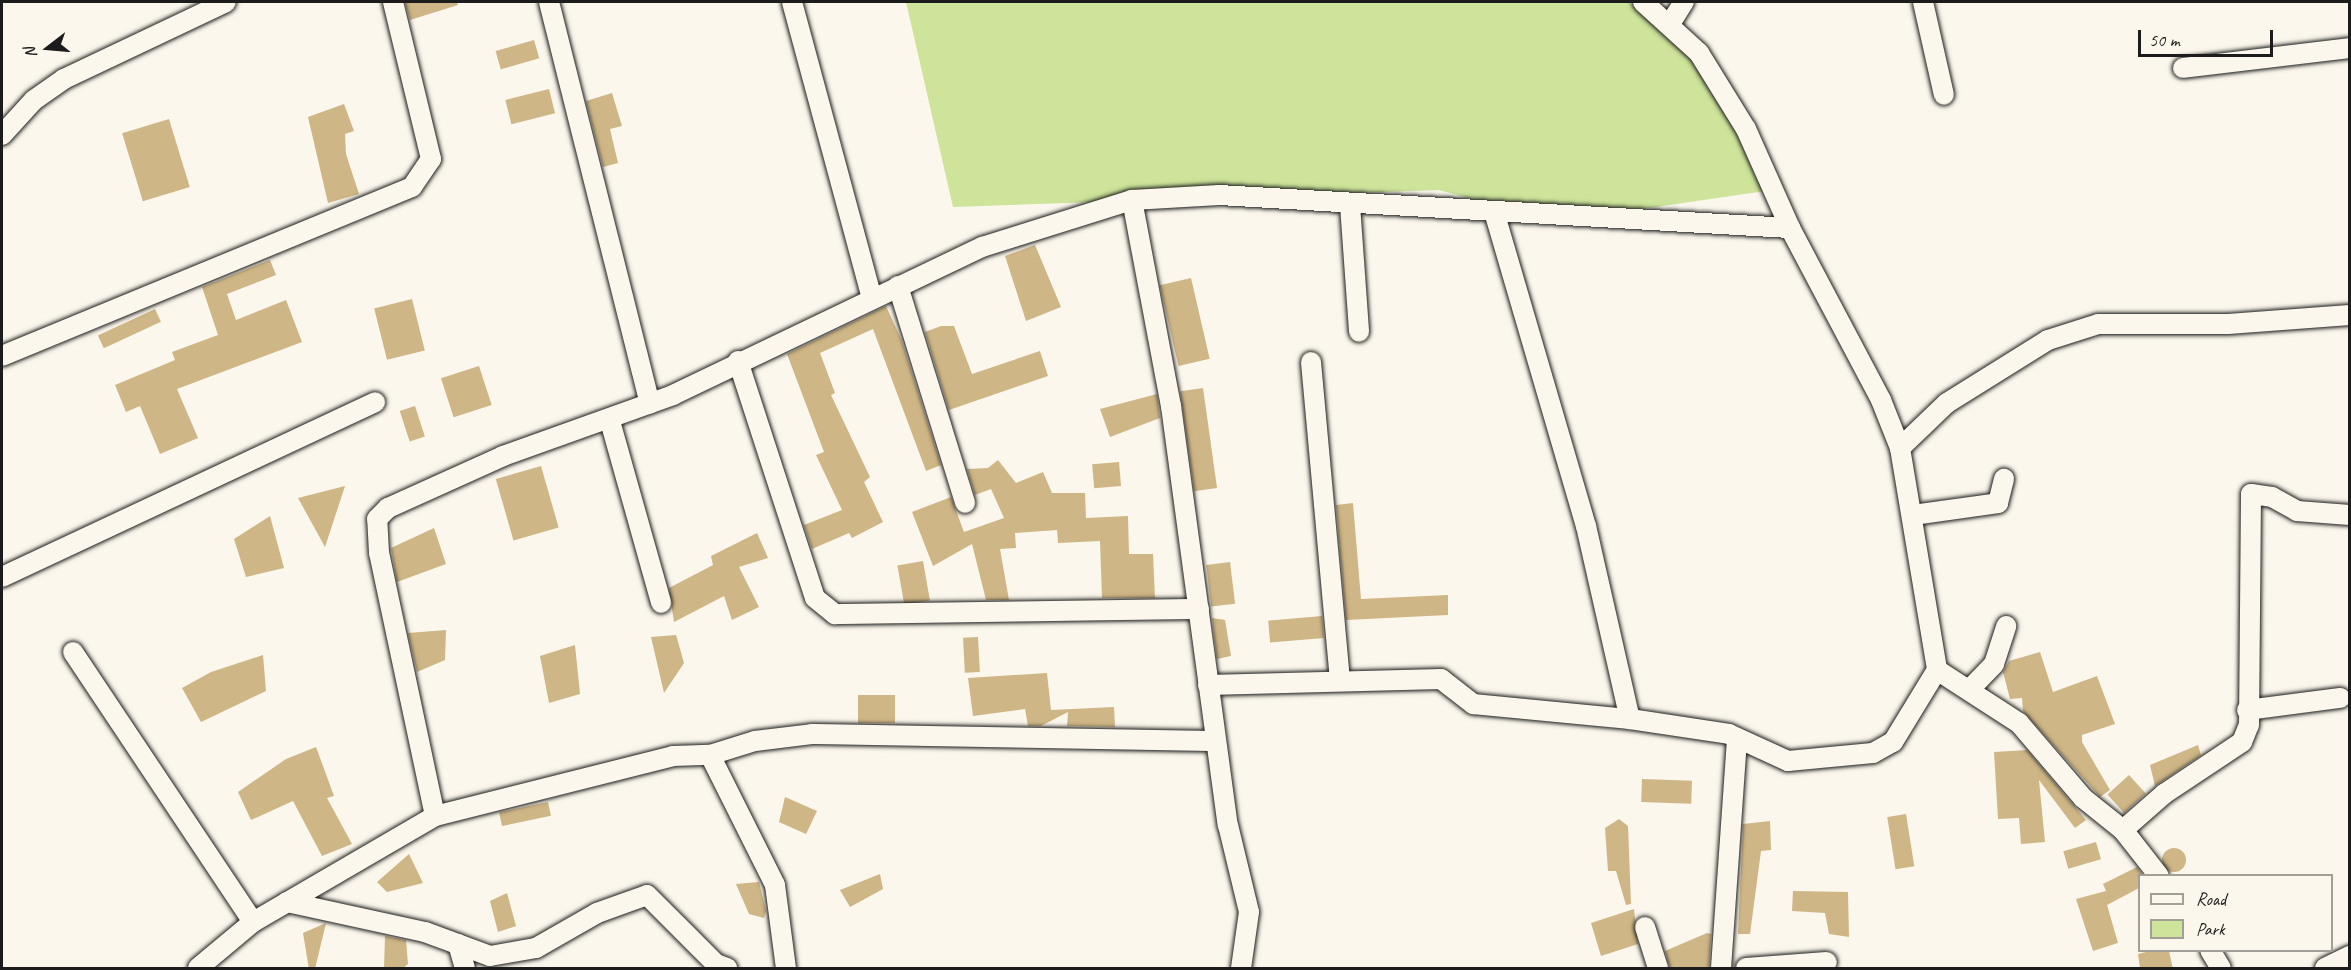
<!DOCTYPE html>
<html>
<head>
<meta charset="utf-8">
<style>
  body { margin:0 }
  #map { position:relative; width:2351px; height:970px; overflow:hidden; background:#fbf7ec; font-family:Caveat,sans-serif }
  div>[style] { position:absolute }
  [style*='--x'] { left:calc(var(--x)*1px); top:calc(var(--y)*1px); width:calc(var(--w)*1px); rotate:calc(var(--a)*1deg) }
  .green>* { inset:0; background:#cde49a }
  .building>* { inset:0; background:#cfb686; transform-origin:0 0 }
  .round { border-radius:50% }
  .roads { filter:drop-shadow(0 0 2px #1c1c1c) drop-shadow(0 0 2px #1c1c1c) }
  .minor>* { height:20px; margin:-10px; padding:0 10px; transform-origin:10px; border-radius:10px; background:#fbf7ec }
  span { translate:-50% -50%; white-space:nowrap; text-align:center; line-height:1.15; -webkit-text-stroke:4.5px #fbf7ec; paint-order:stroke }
  .frame { position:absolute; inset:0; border:3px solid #1c1c1c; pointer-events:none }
  .legend { position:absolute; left:2138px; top:874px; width:195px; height:78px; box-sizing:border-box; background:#fbf7ec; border:2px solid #a29f99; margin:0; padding:8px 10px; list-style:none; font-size:18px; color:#1c1c1c }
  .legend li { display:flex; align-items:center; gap:12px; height:30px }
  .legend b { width:30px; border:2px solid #a29f99 }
  .north { position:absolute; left:18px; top:18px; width:60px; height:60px; -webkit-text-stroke:4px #fbf7ec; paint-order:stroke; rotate:254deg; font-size:16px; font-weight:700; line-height:24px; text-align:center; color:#1c1c1c }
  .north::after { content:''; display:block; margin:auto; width:21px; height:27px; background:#1c1c1c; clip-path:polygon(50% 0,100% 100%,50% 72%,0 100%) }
  .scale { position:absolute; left:2138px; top:30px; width:135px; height:27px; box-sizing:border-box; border:3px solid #1c1c1c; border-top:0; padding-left:8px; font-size:18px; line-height:21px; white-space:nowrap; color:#1c1c1c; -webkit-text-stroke:4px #fbf7ec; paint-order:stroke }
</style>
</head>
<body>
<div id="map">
  <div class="green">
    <i style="clip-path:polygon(906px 2px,1629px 2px,1709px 77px,1765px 191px,1608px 214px,1509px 209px,1439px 190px,953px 207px)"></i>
  </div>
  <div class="building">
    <i style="clip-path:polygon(405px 2px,457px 2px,458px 5px,410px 20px)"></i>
    <i style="left:534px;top:40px;width:19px;height:40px;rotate:74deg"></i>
    <i style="left:549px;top:89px;width:25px;height:45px;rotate:76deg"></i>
    <i style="clip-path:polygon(612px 93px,622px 126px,610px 129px,618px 163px,603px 167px,586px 101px)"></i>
    <i style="clip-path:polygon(344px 104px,354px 131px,345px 134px,346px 154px,359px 194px,328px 203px,308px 117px)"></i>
    <i style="left:169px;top:119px;width:71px;height:49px;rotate:73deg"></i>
    <i style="clip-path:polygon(1035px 245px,1061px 307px,1026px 321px,1005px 256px)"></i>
    <i style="clip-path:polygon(270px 260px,276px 275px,227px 294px,236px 320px,286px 300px,302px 342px,177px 389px,198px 438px,160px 454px,140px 406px,126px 412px,115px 385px,175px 360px,172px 352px,218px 335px,202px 287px)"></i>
    <i style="left:1191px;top:278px;width:83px;height:32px;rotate:77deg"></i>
    <i style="left:412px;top:299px;width:53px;height:39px;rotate:76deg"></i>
    <i style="clip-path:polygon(886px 306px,902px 341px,941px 465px,926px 471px,873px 329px,820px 353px,835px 393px,831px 395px,870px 477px,864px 482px,883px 522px,852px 538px,849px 533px,812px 549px,804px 525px,842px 510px,816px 455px,824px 452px,787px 354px)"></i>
    <i style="left:155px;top:309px;width:14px;height:63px;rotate:65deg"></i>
    <i style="clip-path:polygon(941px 326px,954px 326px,972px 374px,1040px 351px,1048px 376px,949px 410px,925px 332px)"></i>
    <i style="left:479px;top:366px;width:41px;height:40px;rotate:72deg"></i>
    <i style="left:1203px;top:388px;width:101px;height:23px;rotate:82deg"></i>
    <i style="clip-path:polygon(1157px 394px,1160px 418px,1110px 437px,1100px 409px)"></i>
    <i style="left:415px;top:406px;width:32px;height:16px;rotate:72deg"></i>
    <i style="clip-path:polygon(998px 460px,1016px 483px,1043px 472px,1052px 493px,1085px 493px,1086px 518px,1128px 516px,1129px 554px,1153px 554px,1155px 598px,1102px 598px,1100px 541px,1058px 543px,1057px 530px,1015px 533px,1016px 548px,1000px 549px,1009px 600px,986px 600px,972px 544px,933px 566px,912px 512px,951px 497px,964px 532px,1004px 518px,991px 489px,975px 495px,967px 469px,988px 468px)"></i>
    <i style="left:1119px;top:462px;width:24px;height:27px;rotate:85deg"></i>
    <i style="left:541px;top:466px;width:64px;height:47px;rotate:74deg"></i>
    <i style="clip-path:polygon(345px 486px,325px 547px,298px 498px)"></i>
    <i style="clip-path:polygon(1353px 503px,1361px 599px,1448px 595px,1448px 615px,1346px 620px,1336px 505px)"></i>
    <i style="clip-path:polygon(270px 516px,284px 568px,246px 577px,234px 539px)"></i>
    <i style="clip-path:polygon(434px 528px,446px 564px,397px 582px,391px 548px)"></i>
    <i style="clip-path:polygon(757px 533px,768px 558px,739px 567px,759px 607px,732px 620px,724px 596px,674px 622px,669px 588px,713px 565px,711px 556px)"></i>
    <i style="left:923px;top:561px;width:40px;height:26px;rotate:80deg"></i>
    <i style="left:1230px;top:562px;width:42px;height:24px;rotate:83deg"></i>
    <i style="left:1322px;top:616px;width:22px;height:54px;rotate:85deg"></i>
    <i style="clip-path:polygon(1212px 618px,1225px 620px,1231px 656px,1217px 659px)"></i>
    <i style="clip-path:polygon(446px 630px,445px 660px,417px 672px,408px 633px)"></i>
    <i style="clip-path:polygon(676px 635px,684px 663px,664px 693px,651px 637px)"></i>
    <i style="left:978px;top:637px;width:35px;height:15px;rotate:87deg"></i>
    <i style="clip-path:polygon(575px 645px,580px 694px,549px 703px,540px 656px)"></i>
    <i style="clip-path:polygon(2040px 652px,2053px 692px,2097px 676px,2115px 724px,2082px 735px,2082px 742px,2110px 790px,2100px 797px,2023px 711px,2022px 698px,2010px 699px,2003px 672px,2009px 661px)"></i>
    <i style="clip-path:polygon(263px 655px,266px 691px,201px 722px,182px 688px,211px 672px)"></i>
    <i style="clip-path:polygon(1047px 673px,1051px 710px,1114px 707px,1115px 727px,1067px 726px,1068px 712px,1041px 726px,1028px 726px,1025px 709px,973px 716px,968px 678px)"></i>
    <i style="left:895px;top:695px;width:28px;height:37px;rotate:90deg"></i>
    <i style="clip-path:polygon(2198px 745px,2201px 755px,2155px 786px,2150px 765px)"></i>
    <i style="clip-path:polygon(316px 747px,334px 796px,327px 798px,352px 844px,322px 856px,293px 801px,251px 820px,238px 792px,286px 759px)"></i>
    <i style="clip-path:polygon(2027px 750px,2086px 820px,2075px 828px,2039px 780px,2045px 842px,2021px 844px,2019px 818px,1998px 819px,1994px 752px)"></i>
    <i style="left:2129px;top:775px;width:25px;height:29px;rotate:48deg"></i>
    <i style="left:1642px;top:779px;width:50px;height:23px;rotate:2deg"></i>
    <i style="clip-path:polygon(785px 797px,817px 811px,806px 834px,779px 822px)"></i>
    <i style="left:548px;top:802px;width:14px;height:50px;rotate:78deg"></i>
    <i style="left:1906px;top:814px;width:53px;height:19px;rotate:81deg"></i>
    <i style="clip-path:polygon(1619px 819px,1628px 826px,1631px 904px,1626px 905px,1616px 871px,1608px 871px,1605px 828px)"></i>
    <i style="clip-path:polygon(1770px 821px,1771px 850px,1761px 851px,1750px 934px,1738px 934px,1743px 824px)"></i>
    <i style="left:2096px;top:842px;width:18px;height:34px;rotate:74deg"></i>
    <i class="round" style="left:2162px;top:848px;width:24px;height:24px"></i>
    <i style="clip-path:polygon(409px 854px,423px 883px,387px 892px,377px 882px)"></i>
    <i style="clip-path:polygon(2137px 867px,2143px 876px,2139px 888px,2107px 905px,2118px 943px,2093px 951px,2076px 899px,2106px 891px,2103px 884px)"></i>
    <i style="clip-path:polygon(880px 874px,883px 889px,850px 907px,840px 890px)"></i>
    <i style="clip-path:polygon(759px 882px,766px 911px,764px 918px,749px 914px,736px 884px)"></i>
    <i style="clip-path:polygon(1793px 891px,1848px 892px,1849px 937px,1829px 934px,1825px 913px,1792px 911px)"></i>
    <i style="clip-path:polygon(507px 893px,516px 926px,498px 932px,490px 901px)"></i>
    <i style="clip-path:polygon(1634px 909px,1638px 944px,1601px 956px,1591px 923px)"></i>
    <i style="clip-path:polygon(326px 923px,315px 969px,309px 969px,303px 933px)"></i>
    <i style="clip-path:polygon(1707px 933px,1711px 934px,1709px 968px,1670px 969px,1665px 951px)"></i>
    <i style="clip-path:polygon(385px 936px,406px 940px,408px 964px,402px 969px,384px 969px)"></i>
    <i style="clip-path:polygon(2150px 951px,2169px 951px,2173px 969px,2140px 969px,2138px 954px)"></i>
  </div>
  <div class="roads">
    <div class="minor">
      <i style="--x:549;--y:2;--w:414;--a:75.9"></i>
      <i style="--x:792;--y:2;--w:307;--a:74.9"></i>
      <i style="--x:1643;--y:2;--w:76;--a:42.3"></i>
      <i style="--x:1699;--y:53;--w:89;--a:58.3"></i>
      <i style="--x:1746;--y:129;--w:108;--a:66"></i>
      <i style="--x:1790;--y:228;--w:195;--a:62.1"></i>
      <i style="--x:1881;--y:400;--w:52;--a:68.4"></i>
      <i style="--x:1900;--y:448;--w:225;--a:80.5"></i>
      <i style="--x:1937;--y:670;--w:98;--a:32.9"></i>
      <i style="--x:2019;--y:723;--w:99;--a:49.5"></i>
      <i style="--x:2083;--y:798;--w:51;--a:38.7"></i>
      <i style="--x:2123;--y:830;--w:58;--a:52"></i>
      <i style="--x:1923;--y:2;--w:95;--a:77.3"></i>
      <i style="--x:1670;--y:24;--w:26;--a:-58"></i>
      <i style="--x:2183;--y:68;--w:168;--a:-6.8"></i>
      <i style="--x:2;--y:135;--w:47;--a:-47.6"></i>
      <i style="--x:34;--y:100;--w:37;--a:-35"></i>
      <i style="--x:64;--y:79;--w:179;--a:-25.4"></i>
      <i style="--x:1132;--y:200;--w:210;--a:79.3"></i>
      <i style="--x:1171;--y:406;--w:423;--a:82.3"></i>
      <i style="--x:1228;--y:825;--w:89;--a:76.4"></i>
      <i style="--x:1249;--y:912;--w:57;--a:98.1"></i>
      <i style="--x:1350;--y:205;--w:127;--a:85.9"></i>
      <i style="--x:1495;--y:215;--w:324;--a:73.7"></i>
      <i style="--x:1586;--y:526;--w:198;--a:77.2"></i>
      <i style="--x:1630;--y:719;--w:100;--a:8.6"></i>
      <i style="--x:1729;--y:734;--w:65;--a:24.6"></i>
      <i style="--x:1788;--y:761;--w:85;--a:-5.4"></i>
      <i style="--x:1873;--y:753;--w:23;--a:-29"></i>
      <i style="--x:1893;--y:742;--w:84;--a:-58.6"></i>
      <i style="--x:898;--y:286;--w:227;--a:72.8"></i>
      <i style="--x:2;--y:356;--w:443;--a:-22.4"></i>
      <i style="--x:412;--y:187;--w:34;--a:-56"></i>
      <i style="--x:431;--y:159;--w:162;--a:-103.6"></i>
      <i style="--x:738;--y:361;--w:249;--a:72"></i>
      <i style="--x:815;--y:598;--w:26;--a:39"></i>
      <i style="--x:835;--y:614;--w:364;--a:-0.8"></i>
      <i style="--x:1311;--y:362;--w:320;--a:84.8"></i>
      <i style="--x:610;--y:421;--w:189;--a:74.3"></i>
      <i style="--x:1900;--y:448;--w:65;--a:-43.8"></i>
      <i style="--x:1947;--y:403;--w:119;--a:-32"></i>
      <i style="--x:2048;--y:340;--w:52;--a:-17.7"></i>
      <i style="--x:2098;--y:324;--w:130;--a:0"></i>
      <i style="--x:2228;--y:324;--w:122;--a:-4.2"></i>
      <i style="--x:1913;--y:515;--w:86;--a:-8"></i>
      <i style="--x:1998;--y:503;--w:25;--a:-76"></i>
      <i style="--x:2;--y:577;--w:412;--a:-25.1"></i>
      <i style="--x:73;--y:652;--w:324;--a:56.3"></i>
      <i style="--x:1208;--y:685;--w:233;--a:-1.5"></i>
      <i style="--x:1441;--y:679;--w:41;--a:38"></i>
      <i style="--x:1473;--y:704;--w:158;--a:5.5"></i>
      <i style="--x:1971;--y:688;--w:33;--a:-46"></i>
      <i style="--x:1994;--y:664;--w:40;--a:-72"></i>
      <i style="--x:2247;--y:710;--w:94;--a:-7.4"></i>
      <i style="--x:710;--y:755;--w:145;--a:63.4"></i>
      <i style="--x:775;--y:885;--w:84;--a:82.5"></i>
      <i style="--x:435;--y:816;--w:269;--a:-102"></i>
      <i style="--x:379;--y:553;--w:34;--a:-93"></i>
      <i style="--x:377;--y:519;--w:16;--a:-45"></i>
      <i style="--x:388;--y:508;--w:126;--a:-24.3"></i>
      <i style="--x:503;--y:456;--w:181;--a:-19.7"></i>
      <i style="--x:673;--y:395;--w:343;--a:-25.6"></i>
      <i style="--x:982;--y:247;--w:157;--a:-17.4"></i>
      <i style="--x:1132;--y:200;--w:87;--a:-3.3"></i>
      <i style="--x:1219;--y:195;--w:572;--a:3.31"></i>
      <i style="--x:2123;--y:830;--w:55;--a:-41.3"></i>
      <i style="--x:2164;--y:794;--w:94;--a:-33.7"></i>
      <i style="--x:2242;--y:742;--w:18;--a:-68"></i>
      <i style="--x:2249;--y:725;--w:231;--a:-89.5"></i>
      <i style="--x:2251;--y:494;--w:21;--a:8"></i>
      <i style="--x:2272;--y:497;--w:29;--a:29"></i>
      <i style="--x:2297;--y:511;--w:53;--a:4.3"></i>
      <i style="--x:287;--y:902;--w:141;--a:12.3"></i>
      <i style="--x:425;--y:932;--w:69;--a:20.3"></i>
      <i style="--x:490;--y:956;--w:47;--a:-9.9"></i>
      <i style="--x:536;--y:948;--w:70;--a:-29.8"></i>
      <i style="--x:597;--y:913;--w:53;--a:-19.8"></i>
      <i style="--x:647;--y:895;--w:98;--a:45"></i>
      <i style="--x:716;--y:964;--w:12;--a:20"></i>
      <i style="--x:1645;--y:927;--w:43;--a:72.4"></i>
      <i style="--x:458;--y:944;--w:25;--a:74"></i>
      <i style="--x:2210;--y:950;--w:21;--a:59"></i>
      <i style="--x:198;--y:968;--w:72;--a:-39.9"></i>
      <i style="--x:253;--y:922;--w:211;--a:-30.2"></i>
      <i style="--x:435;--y:816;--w:245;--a:-14.1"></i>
      <i style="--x:673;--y:756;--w:37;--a:-2"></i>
      <i style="--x:710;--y:755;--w:47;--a:-17.3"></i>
      <i style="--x:755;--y:741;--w:57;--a:-7"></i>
      <i style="--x:812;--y:734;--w:403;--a:1"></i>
      <i style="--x:1721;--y:968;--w:230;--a:-86"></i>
      <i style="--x:1746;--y:968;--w:81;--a:-4.2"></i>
      <i style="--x:2325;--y:968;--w:28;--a:-26"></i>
    </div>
  </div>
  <div class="frame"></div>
  <ul class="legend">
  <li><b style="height:8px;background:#fbf7ec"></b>Road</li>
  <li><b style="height:16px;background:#cde49a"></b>Park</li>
  </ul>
  <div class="north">N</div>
  <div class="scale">50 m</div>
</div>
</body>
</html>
